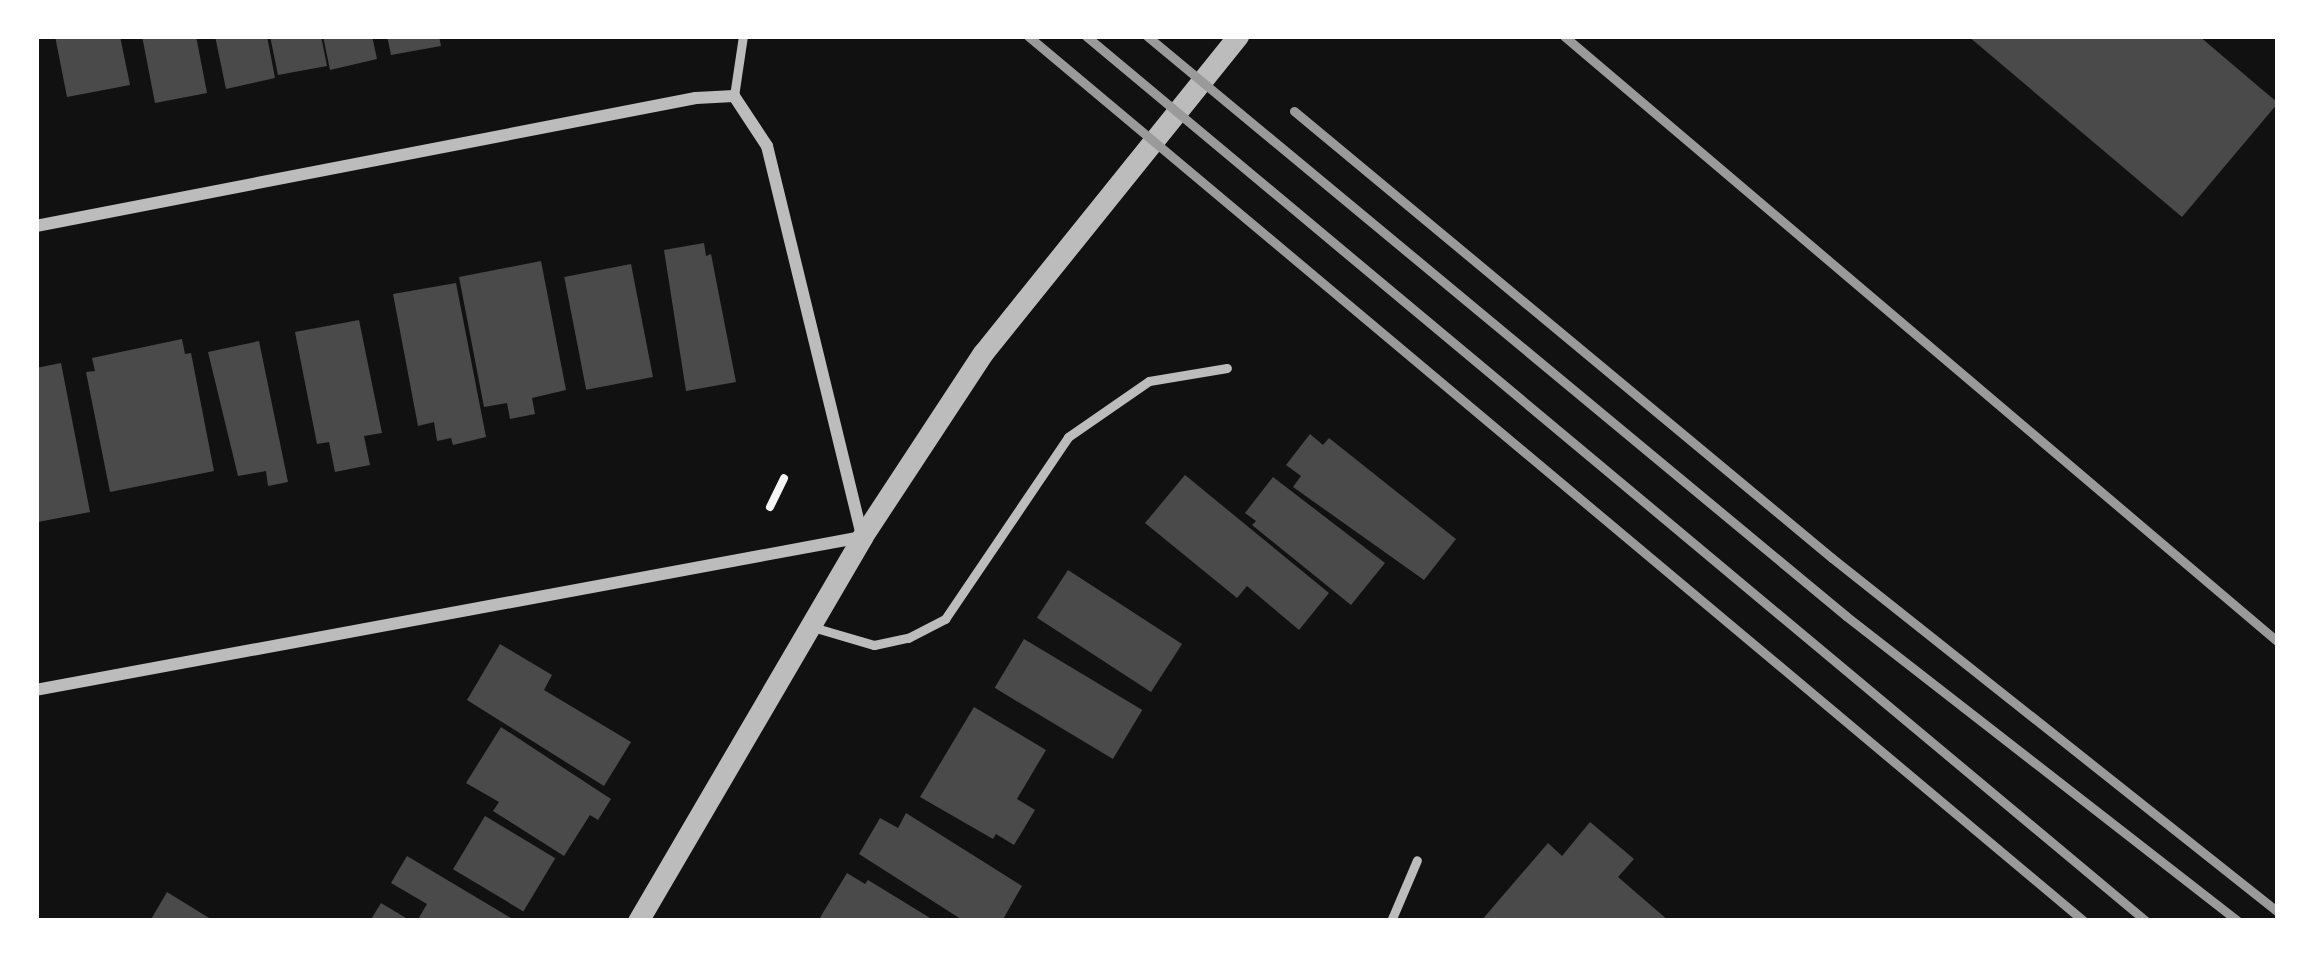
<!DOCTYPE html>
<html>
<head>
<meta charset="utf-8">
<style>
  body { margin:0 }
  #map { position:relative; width:2314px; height:957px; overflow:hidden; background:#111; font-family:"Noto Sans",sans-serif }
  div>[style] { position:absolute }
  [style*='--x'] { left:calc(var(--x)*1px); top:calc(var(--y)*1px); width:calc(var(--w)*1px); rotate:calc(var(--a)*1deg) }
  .building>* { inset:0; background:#4a4a4a; transform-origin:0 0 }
  .path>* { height:8px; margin:-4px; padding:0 4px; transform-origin:4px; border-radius:4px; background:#f5f5f5 }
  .service>* { height:9px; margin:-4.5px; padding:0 4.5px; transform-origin:4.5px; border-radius:4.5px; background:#bcbcbc }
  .minor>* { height:12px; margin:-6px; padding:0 6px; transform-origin:6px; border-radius:6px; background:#bcbcbc }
  .tertiary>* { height:21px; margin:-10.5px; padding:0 10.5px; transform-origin:10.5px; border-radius:10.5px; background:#bcbcbc }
  .rail>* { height:9px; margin:-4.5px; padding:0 4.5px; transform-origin:4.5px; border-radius:4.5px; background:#9a9a9a }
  span { translate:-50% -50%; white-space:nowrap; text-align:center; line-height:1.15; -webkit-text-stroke:9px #fff; paint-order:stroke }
  .frame { position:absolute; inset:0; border:39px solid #fff; pointer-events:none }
</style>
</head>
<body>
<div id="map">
  <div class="building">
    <i style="clip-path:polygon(55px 36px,120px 36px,130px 85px,67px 97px)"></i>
    <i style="clip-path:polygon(142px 36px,196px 36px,207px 93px,155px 103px)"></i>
    <i style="clip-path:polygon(215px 36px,267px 36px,275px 78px,226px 89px)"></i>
    <i style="clip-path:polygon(270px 36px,321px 36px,327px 66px,278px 75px)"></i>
    <i style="clip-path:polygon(323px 36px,372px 36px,377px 59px,330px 70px)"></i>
    <i style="clip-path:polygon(387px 36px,439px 36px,441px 46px,391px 55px)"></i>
    <i style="clip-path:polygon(1968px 36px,2199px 36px,2278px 103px,2182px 217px)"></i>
    <i style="clip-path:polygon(704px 243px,706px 256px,711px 254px,736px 382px,686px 391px,664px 250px)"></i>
    <i style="clip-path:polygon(541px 261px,566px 390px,532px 398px,535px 414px,510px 419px,507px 403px,484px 407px,459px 277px)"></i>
    <i style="left:631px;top:264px;width:115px;height:68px;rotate:79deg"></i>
    <i style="clip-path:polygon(456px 283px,486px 437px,453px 445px,451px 438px,437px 441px,434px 422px,418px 426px,393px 294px)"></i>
    <i style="clip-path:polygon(359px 320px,382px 433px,364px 436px,370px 465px,335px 472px,329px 442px,317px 444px,295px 332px)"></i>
    <i style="clip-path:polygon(182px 339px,185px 354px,191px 353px,214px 471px,110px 492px,86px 372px,95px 371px,92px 358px)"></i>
    <i style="clip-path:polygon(259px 341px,288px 482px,268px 486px,266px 471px,238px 476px,208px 352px)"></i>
    <i style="clip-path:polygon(61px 363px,90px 512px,38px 522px,36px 368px)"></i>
    <i style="clip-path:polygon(1310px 434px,1323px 445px,1329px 438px,1456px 539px,1424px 580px,1293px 487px,1301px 476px,1286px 465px)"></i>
    <i style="clip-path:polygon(1185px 475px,1329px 593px,1299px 630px,1247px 586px,1237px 598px,1145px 523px)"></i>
    <i style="clip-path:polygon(1273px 477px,1385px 563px,1351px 605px,1252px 525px,1256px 521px,1245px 513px)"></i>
    <i style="left:1068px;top:570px;width:136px;height:57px;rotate:33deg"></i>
    <i style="left:1024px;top:639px;width:138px;height:57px;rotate:31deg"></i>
    <i style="clip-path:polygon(500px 644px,552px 675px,544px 690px,631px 742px,604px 786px,467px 700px)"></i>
    <i style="clip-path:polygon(974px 707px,1046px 750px,1017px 799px,1035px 810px,1014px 845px,996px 834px,993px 839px,920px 797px)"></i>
    <i style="clip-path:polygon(501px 727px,611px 799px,598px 820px,590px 815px,564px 856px,493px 811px,499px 802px,466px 783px)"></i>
    <i style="clip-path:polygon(906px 813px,1022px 886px,1002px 921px,964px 921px,859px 854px,880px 818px,898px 828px)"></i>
    <i style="left:485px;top:816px;width:82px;height:62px;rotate:31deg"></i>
    <i style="clip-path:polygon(1590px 822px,1634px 859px,1618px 877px,1669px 921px,1481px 921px,1548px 843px,1562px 856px)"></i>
    <i style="clip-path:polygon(407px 856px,516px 921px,417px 921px,427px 904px,391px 883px)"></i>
    <i style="clip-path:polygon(847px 873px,865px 884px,868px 880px,935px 921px,818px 921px)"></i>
    <i style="clip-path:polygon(167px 892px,214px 921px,150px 921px)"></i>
    <i style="clip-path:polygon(381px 903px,411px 921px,370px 921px)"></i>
  </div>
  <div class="path">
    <i style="--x:770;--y:507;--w:32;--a:-64"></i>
  </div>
  <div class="service">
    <i style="--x:734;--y:96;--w:61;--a:-81.5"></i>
    <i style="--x:809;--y:626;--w:68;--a:16.3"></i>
    <i style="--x:874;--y:645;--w:35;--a:-12"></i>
    <i style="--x:908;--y:638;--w:42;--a:-27.2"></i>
    <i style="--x:945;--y:619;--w:220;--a:-55.9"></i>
    <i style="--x:1068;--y:437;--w:98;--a:-34.7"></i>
    <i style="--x:1149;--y:381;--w:79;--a:-9.5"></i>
    <i style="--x:1391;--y:921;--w:66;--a:-66.9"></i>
  </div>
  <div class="minor">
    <i style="--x:36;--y:226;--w:672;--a:-10.98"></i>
    <i style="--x:696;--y:98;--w:38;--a:-3"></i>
    <i style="--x:734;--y:96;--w:60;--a:56.6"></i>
    <i style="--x:767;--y:146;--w:402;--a:76.3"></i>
    <i style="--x:862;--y:537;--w:840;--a:169.51"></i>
  </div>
  <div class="tertiary">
    <i style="--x:638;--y:921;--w:445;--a:-59.7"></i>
    <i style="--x:862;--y:537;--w:220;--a:-56.7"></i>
    <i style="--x:983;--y:353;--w:407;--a:-51.2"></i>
  </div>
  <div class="rail">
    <i style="--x:1028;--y:36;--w:1378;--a:39.97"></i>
    <i style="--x:1086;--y:36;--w:1381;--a:39.86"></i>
    <i style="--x:1147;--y:36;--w:908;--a:39.68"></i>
    <i style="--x:1846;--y:616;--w:497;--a:37.9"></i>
    <i style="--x:1564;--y:36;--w:936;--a:40.32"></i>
    <i style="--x:1294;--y:111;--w:699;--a:39.72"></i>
    <i style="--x:1832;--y:558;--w:569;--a:38.44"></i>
  </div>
  <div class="frame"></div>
</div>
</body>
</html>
